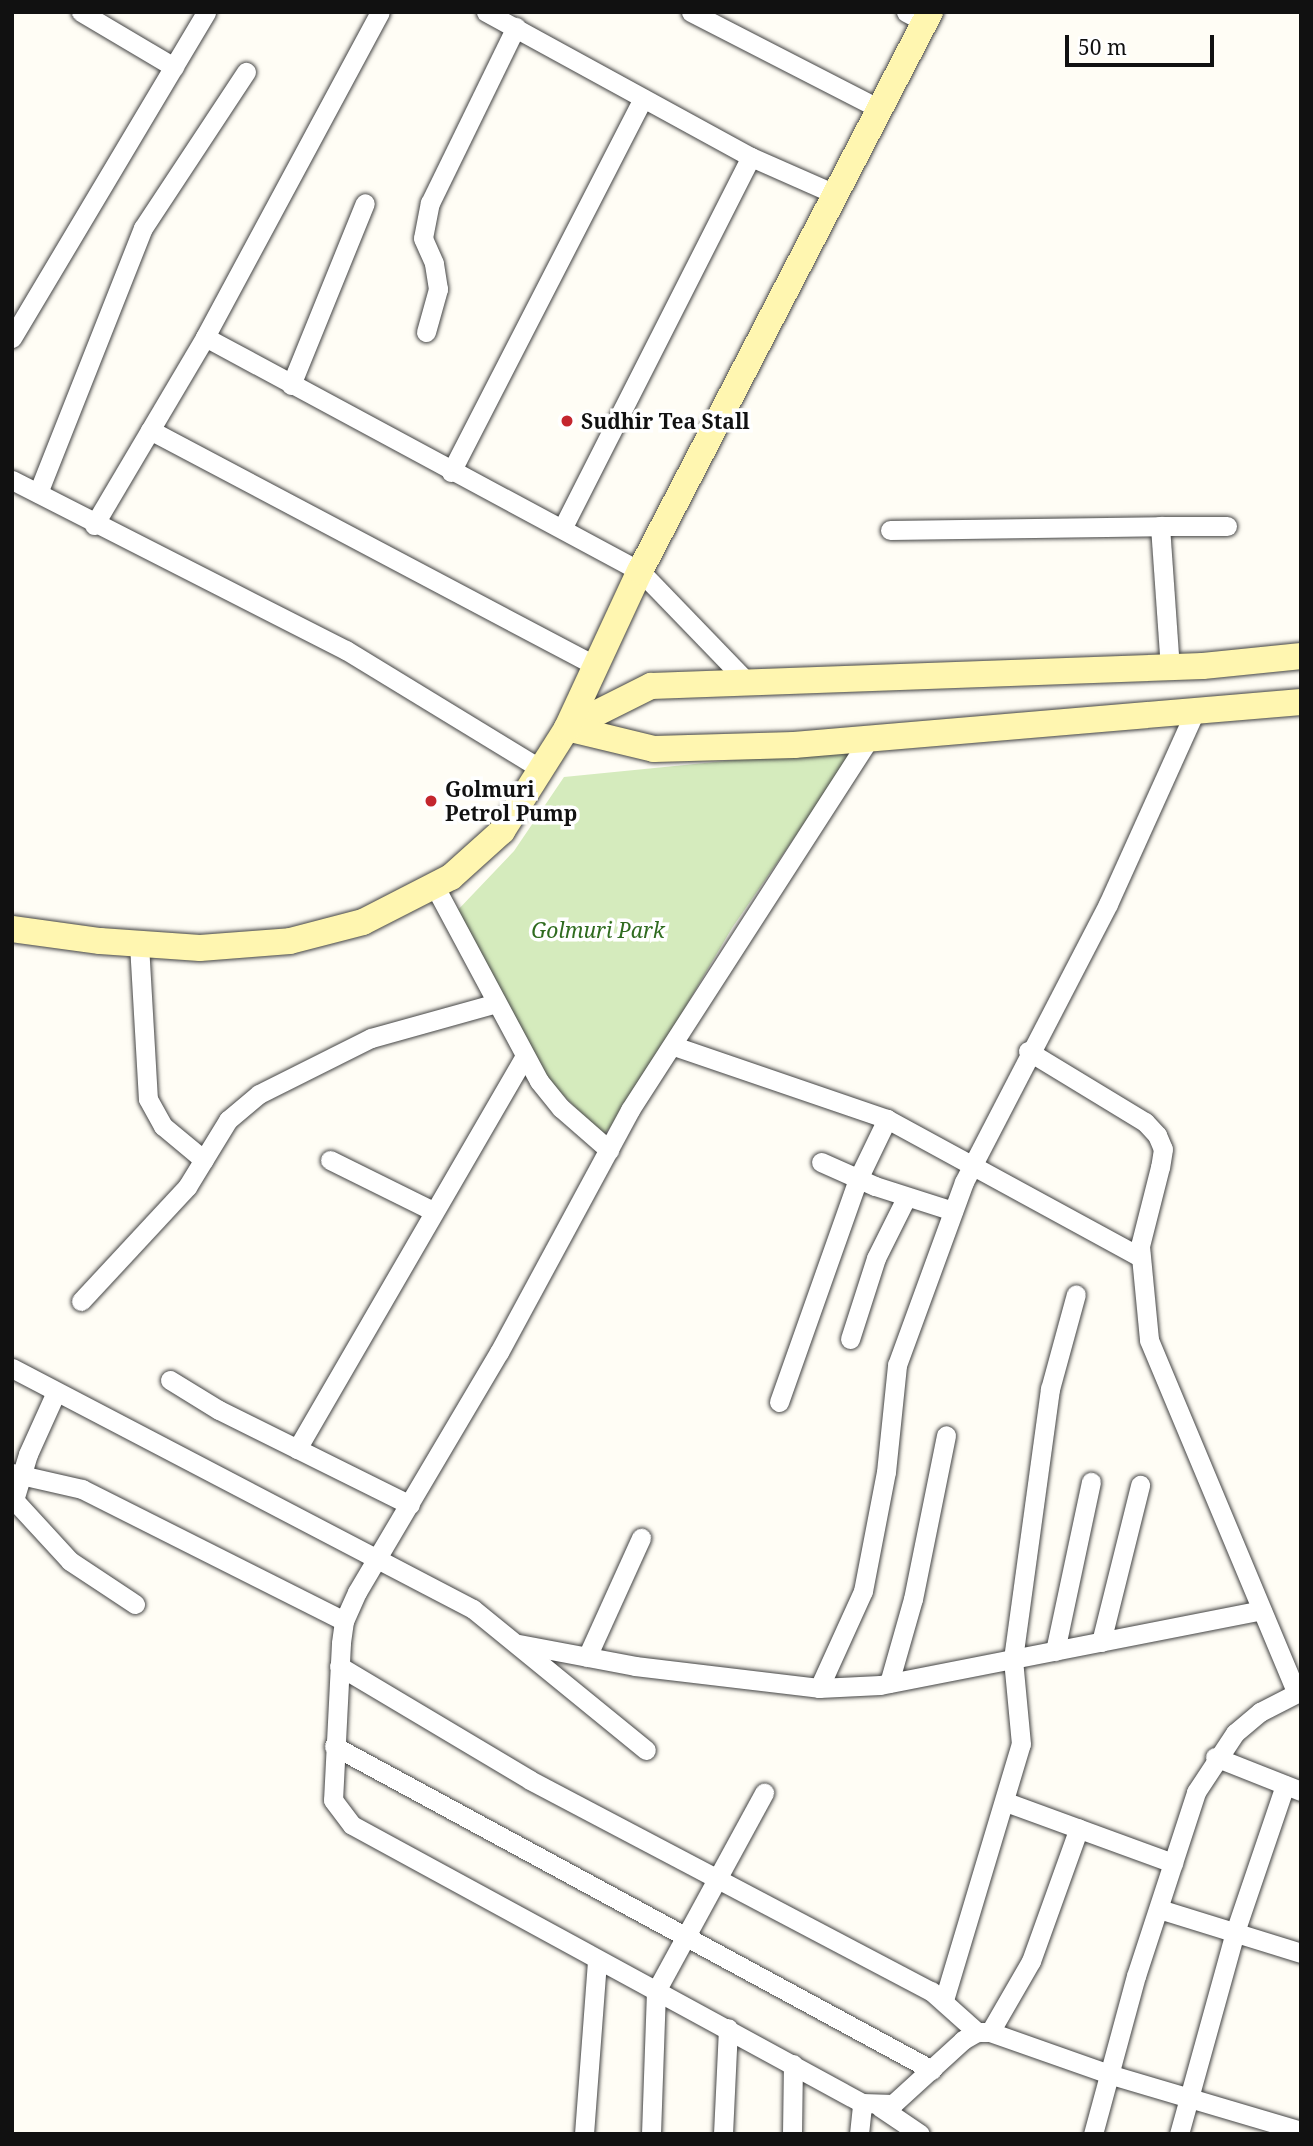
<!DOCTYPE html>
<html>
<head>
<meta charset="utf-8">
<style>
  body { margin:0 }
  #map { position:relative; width:1313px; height:2146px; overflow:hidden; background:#fffdf5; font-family:"Noto Serif",serif }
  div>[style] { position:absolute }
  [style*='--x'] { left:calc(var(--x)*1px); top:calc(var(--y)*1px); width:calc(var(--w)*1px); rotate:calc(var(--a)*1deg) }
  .green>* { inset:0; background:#d5ebbd }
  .roads { filter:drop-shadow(0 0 2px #444) drop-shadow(0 0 2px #444) }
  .street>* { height:19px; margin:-9.5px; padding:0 9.5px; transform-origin:9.5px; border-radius:9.5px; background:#fff }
  .secondary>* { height:26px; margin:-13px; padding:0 13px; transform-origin:13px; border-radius:13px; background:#fff6b0 }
  .dots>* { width:19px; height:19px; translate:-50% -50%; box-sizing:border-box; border:4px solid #fff; border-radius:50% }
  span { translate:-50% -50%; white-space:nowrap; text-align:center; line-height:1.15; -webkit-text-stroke:7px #fff; paint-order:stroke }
  .poi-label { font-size:21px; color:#111; font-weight:700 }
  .left { translate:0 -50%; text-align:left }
  .park-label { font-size:21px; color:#2f6b1f; font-style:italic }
  .frame { position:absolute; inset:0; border:14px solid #111; pointer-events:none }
  .scale { position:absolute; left:1065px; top:35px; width:149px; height:32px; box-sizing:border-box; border:4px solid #111; border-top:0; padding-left:9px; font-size:21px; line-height:24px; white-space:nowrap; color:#111; -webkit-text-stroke:5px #fff; paint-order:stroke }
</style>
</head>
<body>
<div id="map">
  <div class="green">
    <i style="clip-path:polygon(856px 748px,732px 928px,621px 1116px,603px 1135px,544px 1076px,454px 914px,514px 851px,564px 777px)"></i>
  </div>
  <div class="roads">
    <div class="street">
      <i style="--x:81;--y:12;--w:108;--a:30.6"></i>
      <i style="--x:486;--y:12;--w:302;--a:28.7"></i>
      <i style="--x:751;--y:157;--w:94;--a:23.8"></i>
      <i style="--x:691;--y:12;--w:212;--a:27.2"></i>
      <i style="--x:906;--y:12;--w:21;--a:28"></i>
      <i style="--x:426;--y:332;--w:45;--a:-74.4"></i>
      <i style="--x:438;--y:289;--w:26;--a:-99"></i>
      <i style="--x:434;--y:263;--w:27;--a:-114"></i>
      <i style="--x:423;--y:238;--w:36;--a:-79"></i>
      <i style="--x:430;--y:203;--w:196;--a:-64"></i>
      <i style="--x:205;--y:337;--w:494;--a:28.3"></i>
      <i style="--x:640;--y:571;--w:157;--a:46"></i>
      <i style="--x:12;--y:338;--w:379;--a:-59.2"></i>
      <i style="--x:291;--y:385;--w:196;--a:-67.9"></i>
      <i style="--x:150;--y:430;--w:505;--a:27.89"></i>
      <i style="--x:451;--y:472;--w:420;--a:-62.8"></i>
      <i style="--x:12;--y:480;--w:375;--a:27"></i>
      <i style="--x:346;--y:650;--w:228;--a:31.4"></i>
      <i style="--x:38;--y:493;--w:285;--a:-68.4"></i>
      <i style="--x:143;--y:228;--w:187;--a:-56.6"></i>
      <i style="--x:94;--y:525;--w:218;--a:-59.4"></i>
      <i style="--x:205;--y:337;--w:369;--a:-61.7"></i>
      <i style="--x:1160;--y:526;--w:67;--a:0"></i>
      <i style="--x:563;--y:527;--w:415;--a:-63.1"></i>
      <i style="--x:890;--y:530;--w:270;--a:-0.8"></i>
      <i style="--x:1160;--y:526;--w:142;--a:86"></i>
      <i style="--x:869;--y:739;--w:441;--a:122.8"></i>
      <i style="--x:630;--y:1110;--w:275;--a:118.4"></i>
      <i style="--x:499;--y:1352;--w:279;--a:120.6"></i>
      <i style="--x:357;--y:1592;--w:32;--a:114"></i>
      <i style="--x:344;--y:1621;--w:22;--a:98"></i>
      <i style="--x:341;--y:1643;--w:157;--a:92.9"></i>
      <i style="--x:333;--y:1800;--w:31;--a:53"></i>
      <i style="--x:352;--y:1825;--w:581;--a:28.59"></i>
      <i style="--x:862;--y:2103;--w:31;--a:2"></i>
      <i style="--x:893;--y:2104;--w:95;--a:-42.4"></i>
      <i style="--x:963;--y:2040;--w:16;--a:-30"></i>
      <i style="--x:977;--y:2032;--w:13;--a:0"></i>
      <i style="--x:990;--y:2032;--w:129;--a:19.4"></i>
      <i style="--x:1112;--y:2075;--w:197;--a:16.5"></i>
      <i style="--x:434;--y:885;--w:222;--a:61.8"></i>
      <i style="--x:539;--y:1081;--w:35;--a:51"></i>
      <i style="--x:561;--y:1108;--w:64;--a:41.2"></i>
      <i style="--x:139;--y:944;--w:155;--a:86.7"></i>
      <i style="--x:148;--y:1099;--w:31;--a:61"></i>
      <i style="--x:163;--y:1126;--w:53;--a:39.7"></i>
      <i style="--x:674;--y:1046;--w:225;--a:18.9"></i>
      <i style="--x:887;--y:1119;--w:288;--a:28.6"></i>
      <i style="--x:1028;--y:1051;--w:137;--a:31.3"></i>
      <i style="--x:1145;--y:1122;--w:18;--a:47"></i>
      <i style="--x:1157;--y:1135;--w:15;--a:67"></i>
      <i style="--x:1163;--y:1149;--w:18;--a:99"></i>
      <i style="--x:1160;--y:1167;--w:81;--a:104.2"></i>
      <i style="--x:1140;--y:1246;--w:94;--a:84.5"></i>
      <i style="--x:1149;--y:1340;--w:383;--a:67.3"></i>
      <i style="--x:330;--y:1160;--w:115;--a:26.3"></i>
      <i style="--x:821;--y:1162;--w:59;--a:24"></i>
      <i style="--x:875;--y:1186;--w:82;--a:17.8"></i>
      <i style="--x:81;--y:1301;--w:156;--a:-47.1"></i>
      <i style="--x:187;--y:1187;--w:79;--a:-58.5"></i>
      <i style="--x:228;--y:1120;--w:40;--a:-40"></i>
      <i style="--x:259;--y:1094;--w:125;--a:-26.6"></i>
      <i style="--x:371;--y:1038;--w:130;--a:-15.6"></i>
      <i style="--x:850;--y:1339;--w:85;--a:-72.2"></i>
      <i style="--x:876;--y:1258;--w:67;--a:-63.4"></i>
      <i style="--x:12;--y:1368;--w:520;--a:27.6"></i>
      <i style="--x:473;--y:1609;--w:223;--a:39.2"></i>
      <i style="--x:170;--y:1380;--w:57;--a:31.5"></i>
      <i style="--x:219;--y:1410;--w:213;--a:26.4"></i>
      <i style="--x:56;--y:1392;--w:68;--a:114.3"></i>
      <i style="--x:28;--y:1454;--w:48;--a:106.9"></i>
      <i style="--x:14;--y:1500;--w:83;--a:47.4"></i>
      <i style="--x:70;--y:1561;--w:78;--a:33.5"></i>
      <i style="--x:779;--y:1402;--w:237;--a:-70.5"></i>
      <i style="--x:858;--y:1179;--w:67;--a:-64.2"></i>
      <i style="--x:297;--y:1449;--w:452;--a:-59.9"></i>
      <i style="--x:12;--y:1473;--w:72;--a:12.9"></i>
      <i style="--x:82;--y:1489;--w:293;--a:26.7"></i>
      <i style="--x:1101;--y:1642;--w:162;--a:-76"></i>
      <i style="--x:519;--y:1644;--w:118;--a:10.7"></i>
      <i style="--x:635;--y:1666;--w:185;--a:6.8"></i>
      <i style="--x:819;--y:1688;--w:61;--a:-2.8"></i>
      <i style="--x:880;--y:1685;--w:389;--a:-11.1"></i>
      <i style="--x:1055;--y:1651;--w:173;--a:-78"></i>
      <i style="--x:587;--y:1657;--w:131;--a:-65.6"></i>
      <i style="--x:339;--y:1666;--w:222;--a:30.8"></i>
      <i style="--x:530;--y:1780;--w:453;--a:27.8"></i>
      <i style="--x:931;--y:1991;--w:62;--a:41.7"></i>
      <i style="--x:889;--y:1683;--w:87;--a:-74.1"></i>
      <i style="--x:913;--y:1599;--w:167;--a:-78.6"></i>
      <i style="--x:819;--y:1688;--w:107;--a:-65.6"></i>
      <i style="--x:863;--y:1591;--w:121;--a:-79.1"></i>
      <i style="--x:886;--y:1472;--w:108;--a:-84.1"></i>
      <i style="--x:897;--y:1365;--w:195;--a:-69.9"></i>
      <i style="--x:964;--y:1182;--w:313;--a:-62.6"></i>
      <i style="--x:1108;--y:904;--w:212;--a:-65.7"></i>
      <i style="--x:334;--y:1746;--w:680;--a:28.45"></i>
      <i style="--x:1215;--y:1757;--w:92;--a:21.6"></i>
      <i style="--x:1006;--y:1802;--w:178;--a:20.1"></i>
      <i style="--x:1159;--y:1909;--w:149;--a:17.2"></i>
      <i style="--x:944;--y:2000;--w:267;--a:-73.3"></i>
      <i style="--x:1021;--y:1744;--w:85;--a:-95.4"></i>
      <i style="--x:1013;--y:1659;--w:273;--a:-82.2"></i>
      <i style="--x:1050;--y:1389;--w:98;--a:-74.7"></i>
      <i style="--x:990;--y:2032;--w:82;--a:-60"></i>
      <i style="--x:1031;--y:1961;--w:141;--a:-70.2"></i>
      <i style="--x:880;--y:2107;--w:48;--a:34"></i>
      <i style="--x:584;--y:2134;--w:174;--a:-85.7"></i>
      <i style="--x:651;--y:2134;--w:143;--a:-88"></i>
      <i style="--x:656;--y:1991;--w:226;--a:-61.4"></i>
      <i style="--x:723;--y:2134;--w:106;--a:-87.3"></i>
      <i style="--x:792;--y:2134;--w:70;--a:-89.2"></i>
      <i style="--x:859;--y:2134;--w:31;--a:-84"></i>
      <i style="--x:1093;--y:2134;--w:164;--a:-74.8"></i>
      <i style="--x:1136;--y:1976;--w:194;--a:-71.9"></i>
      <i style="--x:1196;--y:1792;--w:71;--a:-56.5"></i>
      <i style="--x:1235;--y:1733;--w:33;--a:-40"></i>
      <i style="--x:1260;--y:1712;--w:46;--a:-27.1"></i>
      <i style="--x:1179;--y:2134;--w:210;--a:-74.5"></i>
      <i style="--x:1235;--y:1932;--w:155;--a:-71.2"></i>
    </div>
    <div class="secondary">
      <i style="--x:567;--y:728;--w:94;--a:-26.6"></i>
      <i style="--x:651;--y:686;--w:552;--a:-2.08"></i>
      <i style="--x:1203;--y:666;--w:99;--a:-5.8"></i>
      <i style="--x:567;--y:728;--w:89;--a:13.6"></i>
      <i style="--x:654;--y:749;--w:140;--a:-1.6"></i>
      <i style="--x:794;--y:745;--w:509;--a:-4.85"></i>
      <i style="--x:12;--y:929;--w:89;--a:7.8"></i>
      <i style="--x:100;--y:941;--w:100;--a:4"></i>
      <i style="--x:200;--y:948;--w:90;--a:-4.4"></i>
      <i style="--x:290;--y:941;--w:75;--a:-14.6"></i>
      <i style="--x:363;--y:922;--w:99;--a:-27.1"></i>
      <i style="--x:451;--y:877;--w:69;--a:-42"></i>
      <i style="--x:502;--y:831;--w:122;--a:-57.7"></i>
      <i style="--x:567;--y:728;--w:173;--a:-65.1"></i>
      <i style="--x:640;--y:571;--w:630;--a:-62.58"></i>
    </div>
  </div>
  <div class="dots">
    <i style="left:567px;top:421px;background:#c4262e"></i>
    <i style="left:431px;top:801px;background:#c4262e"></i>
  </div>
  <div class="poi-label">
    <span class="left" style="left:581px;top:421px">Sudhir Tea Stall</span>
    <span class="left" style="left:445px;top:801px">Golmuri<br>Petrol Pump</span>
  </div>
  <div class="park-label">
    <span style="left:598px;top:930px">Golmuri Park</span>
  </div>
  <div class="frame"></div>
  <div class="scale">50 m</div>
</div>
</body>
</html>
